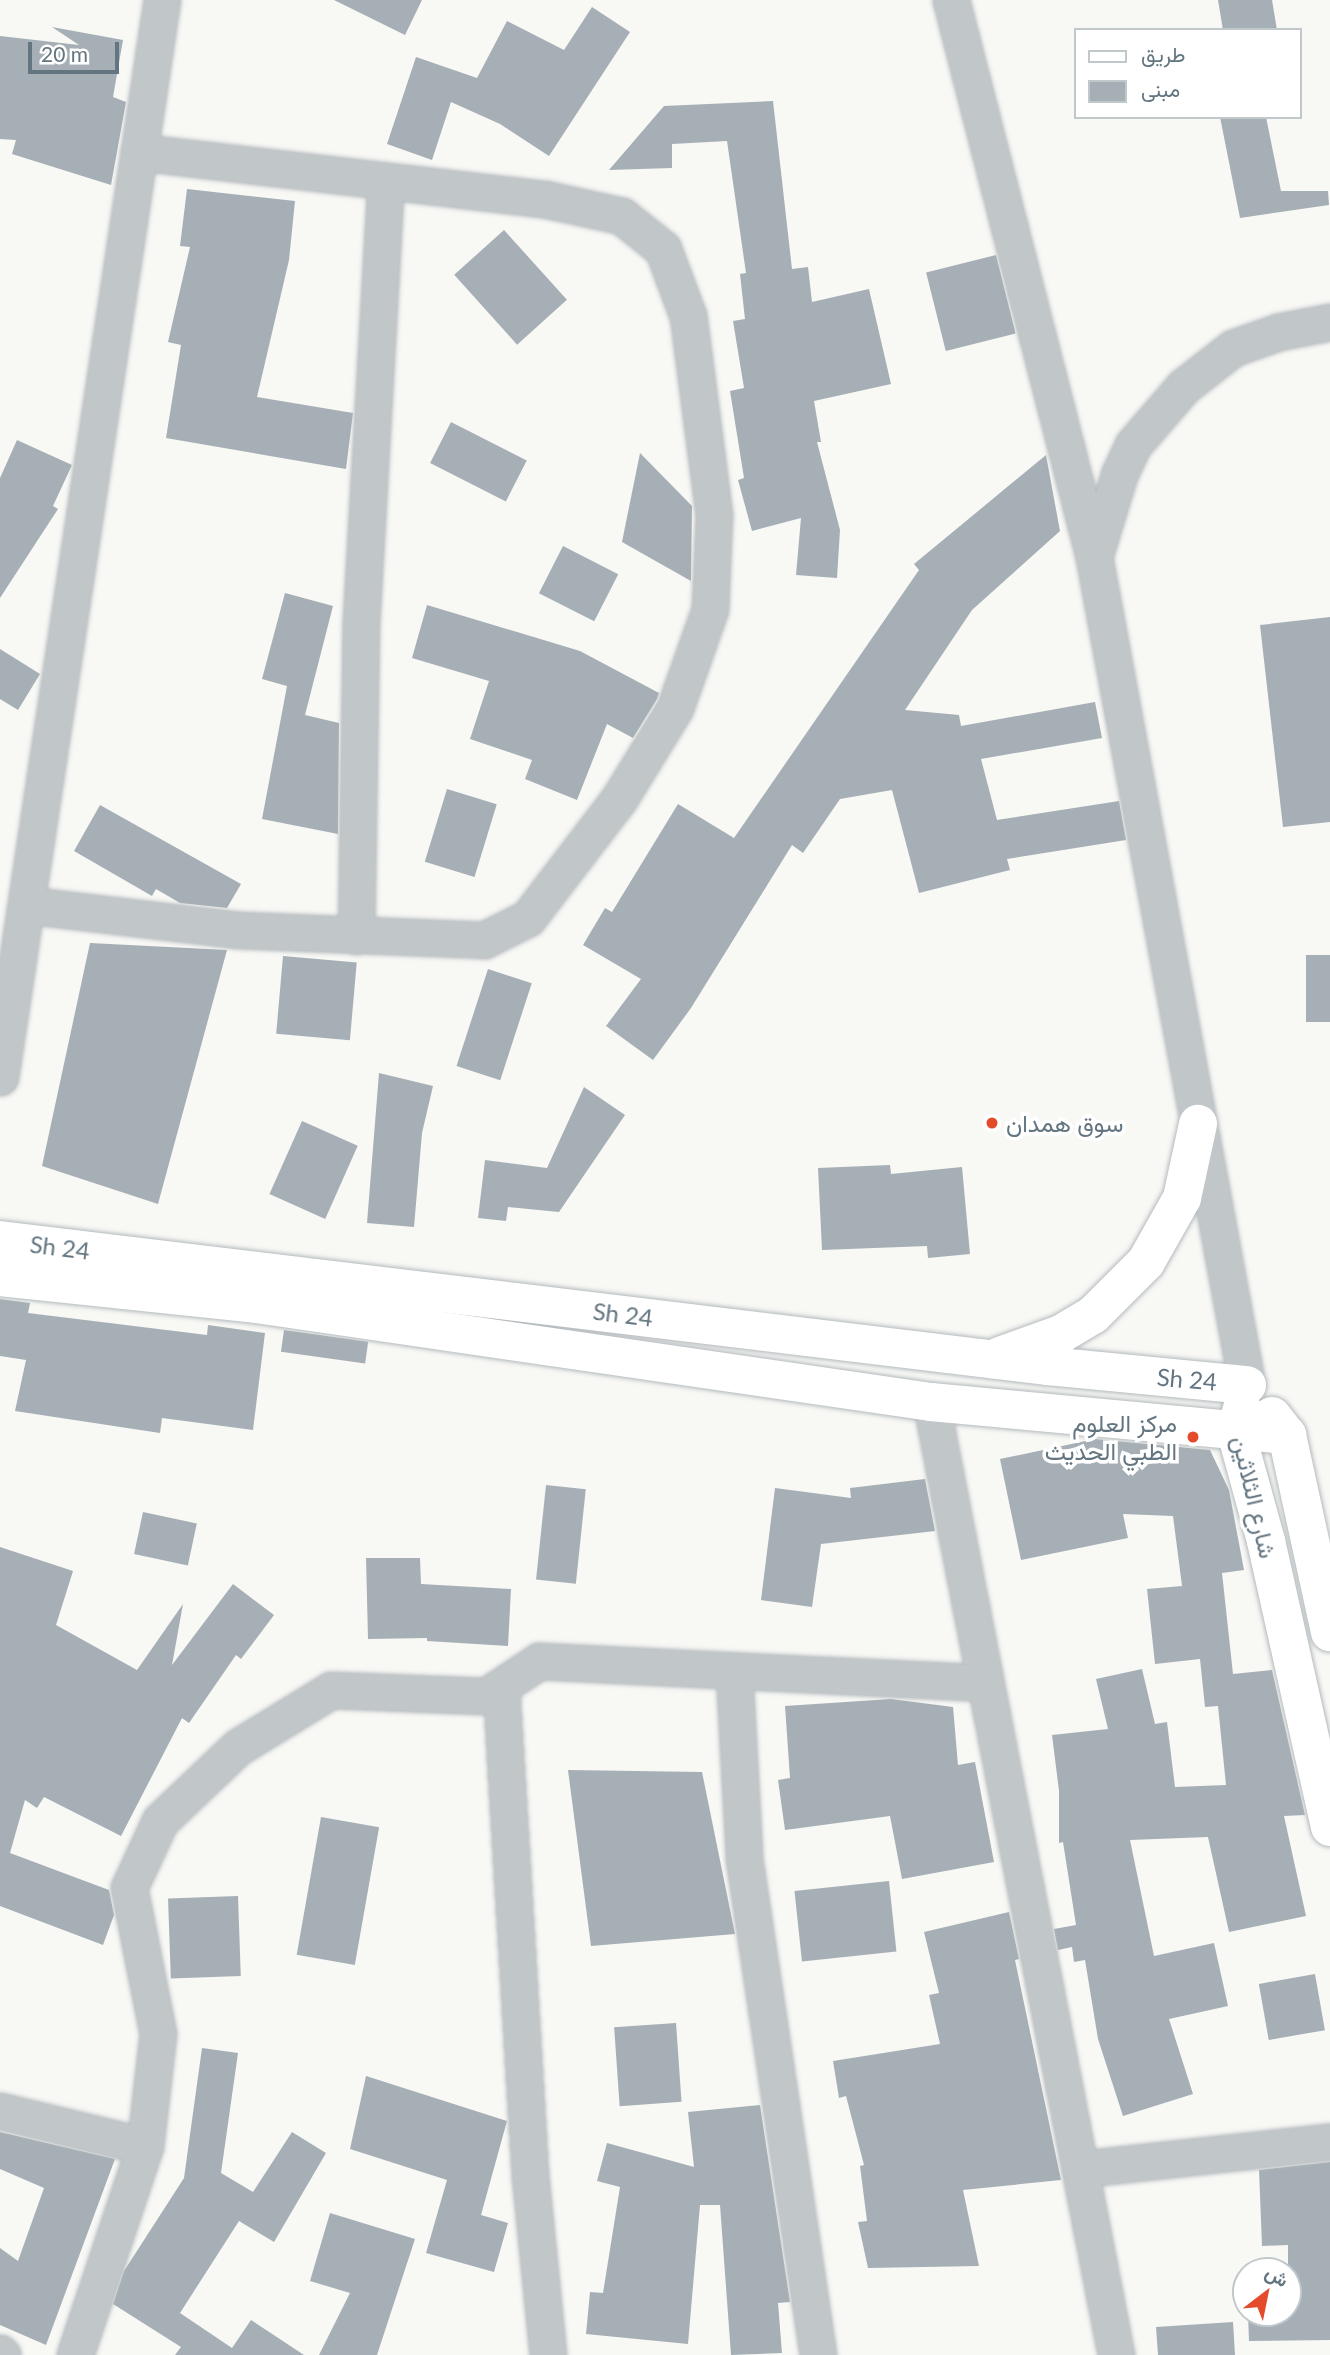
<!DOCTYPE html>
<html>
<head>
<meta charset="utf-8">
<style>
  body { margin:0 }
  #map { position:relative; width:1330px; height:2355px; overflow:hidden; background:#f8f8f5; font-family:Lato,Vazirmatn,sans-serif }
  div>[style] { position:absolute }
  [style*='--x'] { left:calc(var(--x)*1px); top:calc(var(--y)*1px); width:calc(var(--w)*1px); rotate:calc(var(--a)*1deg) }
  .building>* { inset:0; background:#a6afb5; transform-origin:0 0 }
  .roads { filter:drop-shadow(0 0 2px #b4babe) drop-shadow(0 0 2px #b4babe) }
  .street>* { height:35px; margin:-17.5px; padding:0 17.5px; transform-origin:17.5px; border-radius:17.5px; background:#c1c6c9 }
  .secondary>* { height:38px; margin:-19px; padding:0 19px; transform-origin:19px; border-radius:19px; background:#fff }
  .dots>* { width:19px; height:19px; translate:-50% -50%; box-sizing:border-box; border:4px solid #fff; border-radius:50% }
  span { translate:-50% -50%; white-space:nowrap; text-align:center; line-height:1.15; -webkit-text-stroke:7px #fff; paint-order:stroke }
  .poi-label { font-size:24px; color:#637580 }
  .left { translate:0 -50%; text-align:left }
  .right { translate:-100% -50%; text-align:right }
  .street-label { font-size:24px; color:#637580 }
  .legend { position:absolute; left:1074px; top:28px; width:228px; height:91px; box-sizing:border-box; background:#fff; border:2px solid #c1c8cc; margin:0; padding:9px 12px; list-style:none; font-size:21px; color:#637580 }
  .legend li { display:flex; align-items:center; gap:14px; height:35px }
  .legend b { width:35px; border:2px solid #c1c8cc }
  .north { position:absolute; left:1232px; top:2257px; width:70px; height:70px; box-sizing:border-box; background:#fff; border:2px solid #c1c8cc; border-radius:50%; rotate:32deg; font-size:19px; font-weight:700; line-height:28px; text-align:center; color:#637580 }
  .north::after { content:''; display:block; margin:auto; width:24px; height:32px; background:#e34b2b; clip-path:polygon(50% 0,100% 100%,50% 72%,0 100%) }
  .scale { position:absolute; left:28px; top:42px; width:91px; height:32px; box-sizing:border-box; border:4px solid #637580; border-top:0; padding-left:9px; font-size:21px; line-height:24px; white-space:nowrap; color:#637580; -webkit-text-stroke:5px #fff; paint-order:stroke }
</style>
</head>
<body>
<div id="map">
  <div class="building">
    <i style="clip-path:polygon(334px 0,422px 0,405px 35px)"></i>
    <i style="clip-path:polygon(1218px 0,1272px 0,1277px 30px,1223px 30px)"></i>
    <i style="clip-path:polygon(592px 7px,630px 32px,549px 156px,500px 124px,451px 102px,432px 160px,387px 144px,416px 57px,477px 78px,507px 21px,564px 50px)"></i>
    <i style="clip-path:polygon(52px 27px,123px 40px,113px 97px,126px 102px,111px 185px,12px 154px,16px 140px,0 139px,0 36px,79px 45px)"></i>
    <i style="clip-path:polygon(773px 101px,792px 269px,808px 267px,812px 302px,869px 289px,891px 384px,814px 401px,821px 442px,817px 442px,840px 530px,837px 578px,796px 575px,801px 518px,752px 531px,738px 480px,744px 478px,730px 391px,744px 388px,733px 321px,745px 319px,740px 274px,746px 273px,727px 141px,672px 144px,672px 168px,609px 170px,664px 106px)"></i>
    <i style="clip-path:polygon(1220px 117px,1266px 117px,1281px 191px,1328px 191px,1329px 205px,1240px 218px)"></i>
    <i style="clip-path:polygon(187px 189px,295px 201px,289px 260px,257px 397px,353px 413px,346px 469px,166px 438px,181px 345px,168px 342px,190px 247px,180px 246px)"></i>
    <i style="left:504px;top:230px;width:94px;height:67px;rotate:48deg"></i>
    <i style="left:996px;top:255px;width:81px;height:72px;rotate:76deg"></i>
    <i style="left:451px;top:422px;width:85px;height:46px;rotate:27deg"></i>
    <i style="clip-path:polygon(17px 440px,72px 465px,53px 506px,58px 509px,0 598px,0 478px)"></i>
    <i style="clip-path:polygon(640px 453px,692px 506px,691px 581px,622px 542px)"></i>
    <i style="clip-path:polygon(1046px 455px,1060px 531px,972px 610px,905px 710px,959px 715px,961px 726px,1095px 702px,1102px 738px,981px 759px,997px 820px,1119px 801px,1126px 840px,1007px 859px,1010px 870px,919px 893px,892px 790px,840px 799px,803px 853px,792px 845px,691px 1008px,653px 1060px,606px 1026px,641px 979px,583px 945px,605px 908px,612px 912px,678px 804px,734px 838px,919px 570px,914px 564px)"></i>
    <i style="left:563px;top:546px;width:62px;height:53px;rotate:27deg"></i>
    <i style="clip-path:polygon(285px 593px,333px 606px,305px 715px,339px 723px,338px 834px,262px 819px,287px 686px,262px 679px)"></i>
    <i style="clip-path:polygon(427px 605px,580px 651px,659px 693px,657px 699px,633px 738px,607px 724px,577px 800px,525px 779px,532px 760px,470px 739px,489px 681px,412px 658px)"></i>
    <i style="clip-path:polygon(1330px 617px,1330px 822px,1283px 827px,1260px 625px)"></i>
    <i style="clip-path:polygon(0 649px,40px 674px,18px 710px,0 699px)"></i>
    <i style="left:447px;top:789px;width:52px;height:76px;rotate:17deg"></i>
    <i style="clip-path:polygon(100px 805px,241px 884px,227px 908px,180px 903px,156px 889px,152px 896px,74px 851px)"></i>
    <i style="clip-path:polygon(90px 943px,227px 950px,158px 1204px,42px 1166px)"></i>
    <i style="left:1306px;top:955px;width:24px;height:67px"></i>
    <i style="left:283px;top:956px;width:74px;height:78px;rotate:5deg"></i>
    <i style="left:488px;top:969px;width:46px;height:102px;rotate:18deg"></i>
    <i style="clip-path:polygon(379px 1073px,433px 1086px,422px 1133px,414px 1227px,367px 1223px)"></i>
    <i style="clip-path:polygon(584px 1087px,625px 1115px,559px 1212px,508px 1207px,506px 1221px,478px 1218px,485px 1160px,547px 1168px)"></i>
    <i style="left:302px;top:1121px;width:61px;height:80px;rotate:24deg"></i>
    <i style="clip-path:polygon(890px 1165px,891px 1174px,962px 1167px,970px 1254px,928px 1258px,927px 1246px,822px 1250px,818px 1168px)"></i>
    <i style="clip-path:polygon(0 1299px,30px 1303px,28px 1313px,85px 1320px,207px 1335px,208px 1325px,265px 1333px,253px 1430px,162px 1418px,160px 1433px,15px 1411px,26px 1360px,0 1356px)"></i>
    <i style="left:284px;top:1330px;width:85px;height:22px;rotate:8deg"></i>
    <i style="clip-path:polygon(1095px 1439px,1210px 1450px,1229px 1490px,1244px 1570px,1222px 1573px,1233px 1674px,1272px 1670px,1305px 1815px,1284px 1816px,1306px 1916px,1229px 1932px,1208px 1837px,1130px 1840px,1154px 1956px,1214px 1943px,1228px 2006px,1169px 2019px,1193px 2094px,1123px 2116px,1098px 2039px,1085px 1960px,1074px 1962px,1072px 1947px,1058px 1950px,1054px 1929px,1076px 1925px,1063px 1842px,1059px 1843px,1059px 1791px,1052px 1735px,1108px 1729px,1096px 1679px,1142px 1669px,1155px 1724px,1167px 1722px,1175px 1787px,1226px 1785px,1218px 1706px,1205px 1707px,1200px 1659px,1155px 1664px,1147px 1589px,1182px 1586px,1173px 1516px,1123px 1514px,1128px 1538px,1021px 1560px,1000px 1459px)"></i>
    <i style="clip-path:polygon(925px 1479px,935px 1531px,821px 1544px,812px 1607px,761px 1600px,775px 1488px,851px 1498px,850px 1488px)"></i>
    <i style="left:546px;top:1485px;width:40px;height:95px;rotate:6deg"></i>
    <i style="left:143px;top:1512px;width:55px;height:43px;rotate:12deg"></i>
    <i style="clip-path:polygon(0 1547px,73px 1571px,56px 1625px,137px 1670px,183px 1604px,172px 1665px,233px 1584px,274px 1615px,241px 1659px,236px 1655px,189px 1723px,182px 1718px,121px 1836px,44px 1797px,37px 1808px,25px 1800px,10px 1853px,109px 1890px,114px 1915px,103px 1945px,0 1906px)"></i>
    <i style="clip-path:polygon(366px 1558px,420px 1558px,421px 1584px,511px 1589px,508px 1646px,427px 1641px,427px 1638px,368px 1639px)"></i>
    <i style="clip-path:polygon(891px 1699px,953px 1707px,958px 1765px,975px 1762px,994px 1862px,902px 1879px,890px 1816px,785px 1830px,778px 1780px,790px 1778px,785px 1706px)"></i>
    <i style="clip-path:polygon(568px 1770px,702px 1772px,735px 1934px,591px 1946px)"></i>
    <i style="left:321px;top:1817px;width:59px;height:140px;rotate:10deg"></i>
    <i style="left:889px;top:1881px;width:71px;height:95px;rotate:84deg"></i>
    <i style="left:238px;top:1896px;width:80px;height:70px;rotate:88deg"></i>
    <i style="clip-path:polygon(1009px 1912px,1019px 1959px,1015px 1960px,1061px 2180px,963px 2190px,979px 2266px,868px 2268px,858px 2222px,867px 2221px,860px 2166px,864px 2165px,846px 2096px,839px 2098px,833px 2061px,940px 2044px,929px 1995px,939px 1993px,924px 1932px)"></i>
    <i style="left:1315px;top:1974px;width:57px;height:57px;rotate:80deg"></i>
    <i style="left:676px;top:2023px;width:79px;height:62px;rotate:86deg"></i>
    <i style="clip-path:polygon(202px 2048px,238px 2053px,221px 2173px,253px 2192px,292px 2132px,326px 2153px,274px 2242px,239px 2221px,180px 2313px,232px 2348px,251px 2320px,304px 2355px,175px 2355px,181px 2347px,113px 2304px,124px 2271px,184px 2178px)"></i>
    <i style="clip-path:polygon(366px 2076px,507px 2121px,481px 2215px,508px 2223px,494px 2272px,426px 2253px,447px 2180px,350px 2149px)"></i>
    <i style="clip-path:polygon(760px 2105px,790px 2302px,778px 2303px,782px 2353px,731px 2355px,720px 2205px,700px 2205px,688px 2344px,586px 2334px,590px 2292px,603px 2293px,620px 2187px,597px 2181px,607px 2143px,694px 2167px,688px 2112px)"></i>
    <i style="clip-path:polygon(0 2132px,115px 2159px,46px 2345px,0 2325px,0 2248px,18px 2261px,44px 2188px,0 2169px)"></i>
    <i style="clip-path:polygon(1330px 2162px,1330px 2340px,1249px 2341px,1248px 2313px,1288px 2313px,1288px 2245px,1262px 2246px,1259px 2170px)"></i>
    <i style="clip-path:polygon(330px 2213px,415px 2239px,377px 2355px,319px 2355px,350px 2293px,310px 2281px)"></i>
    <i style="clip-path:polygon(1233px 2322px,1235px 2355px,1158px 2355px,1156px 2327px)"></i>
  </div>
  <div class="roads">
    <div class="street">
      <i style="--x:951;--y:0;--w:575;--a:75.6"></i>
      <i style="--x:1094;--y:557;--w:842;--a:79.53"></i>
      <i style="--x:1094;--y:557;--w:86;--a:-73"></i>
      <i style="--x:1119;--y:475;--w:33;--a:-65"></i>
      <i style="--x:1133;--y:445;--w:77;--a:-49.2"></i>
      <i style="--x:1183;--y:387;--w:63;--a:-38"></i>
      <i style="--x:1233;--y:348;--w:48;--a:-19.6"></i>
      <i style="--x:1278;--y:332;--w:53;--a:-10.9"></i>
      <i style="--x:26;--y:905;--w:213;--a:6.7"></i>
      <i style="--x:238;--y:930;--w:246;--a:2.3"></i>
      <i style="--x:484;--y:940;--w:49;--a:-26.6"></i>
      <i style="--x:528;--y:918;--w:150;--a:-52.6"></i>
      <i style="--x:619;--y:799;--w:107;--a:-58.4"></i>
      <i style="--x:675;--y:708;--w:105;--a:-70.5"></i>
      <i style="--x:710;--y:609;--w:94;--a:-87.6"></i>
      <i style="--x:714;--y:515;--w:201;--a:-97.4"></i>
      <i style="--x:688;--y:316;--w:72;--a:-110.5"></i>
      <i style="--x:663;--y:249;--w:53;--a:-141.2"></i>
      <i style="--x:622;--y:216;--w:80;--a:-167.7"></i>
      <i style="--x:544;--y:199;--w:408;--a:-173.4"></i>
      <i style="--x:356;--y:936;--w:313;--a:-89.1"></i>
      <i style="--x:361;--y:623;--w:443;--a:-86.8"></i>
      <i style="--x:0;--y:1077;--w:1089;--a:-81.45"></i>
      <i style="--x:931;--y:1402;--w:971;--a:79.01"></i>
      <i style="--x:734;--y:1671;--w:187;--a:86.9"></i>
      <i style="--x:744;--y:1858;--w:502;--a:81.53"></i>
      <i style="--x:501;--y:1687;--w:489;--a:86.6"></i>
      <i style="--x:530;--y:2175;--w:181;--a:84.3"></i>
      <i style="--x:0;--y:2111;--w:149;--a:13.6"></i>
      <i style="--x:145;--y:2146;--w:113;--a:-83.4"></i>
      <i style="--x:158;--y:2034;--w:149;--a:-101.2"></i>
      <i style="--x:129;--y:1888;--w:74;--a:-65.2"></i>
      <i style="--x:160;--y:1821;--w:108;--a:-43.5"></i>
      <i style="--x:238;--y:1747;--w:109;--a:-31.5"></i>
      <i style="--x:331;--y:1690;--w:155;--a:2.2"></i>
      <i style="--x:486;--y:1696;--w:64;--a:-33.4"></i>
      <i style="--x:539;--y:1661;--w:447;--a:2.8"></i>
      <i style="--x:1080;--y:2169;--w:251;--a:-6.2"></i>
      <i style="--x:0;--y:2353;--w:3;--a:45"></i>
      <i style="--x:75;--y:2355;--w:220;--a:-71.5"></i>
    </div>
    <div class="secondary">
      <i style="--x:0;--y:1240;--w:1056;--a:6.86"></i>
      <i style="--x:1048;--y:1366;--w:200;--a:5.5"></i>
      <i style="--x:0;--y:1277;--w:257;--a:6"></i>
      <i style="--x:256;--y:1304;--w:682;--a:8.26"></i>
      <i style="--x:931;--y:1402;--w:358;--a:5.3"></i>
      <i style="--x:1000;--y:1356;--w:65;--a:-19.8"></i>
      <i style="--x:1061;--y:1334;--w:37;--a:-31"></i>
      <i style="--x:1093;--y:1315;--w:75;--a:-45"></i>
      <i style="--x:1146;--y:1262;--w:73;--a:-60.6"></i>
      <i style="--x:1182;--y:1198;--w:76;--a:-77.8"></i>
      <i style="--x:1242;--y:1408;--w:25;--a:104"></i>
      <i style="--x:1236;--y:1432;--w:113;--a:74.6"></i>
      <i style="--x:1266;--y:1541;--w:293;--a:77.4"></i>
      <i style="--x:1272;--y:1416;--w:24;--a:52"></i>
      <i style="--x:1287;--y:1435;--w:202;--a:77.7"></i>
    </div>
  </div>
  <div class="dots">
    <i style="left:992px;top:1123px;background:#e34b2b"></i>
    <i style="left:1193px;top:1437px;background:#e34b2b"></i>
  </div>
  <div class="poi-label">
    <span class="left" style="left:1006px;top:1123px">سوق همدان</span>
    <span class="right" style="left:1177px;top:1437px">مركز العلوم<br>الطبي الحديث</span>
  </div>
  <div class="street-label">
    <span style="left:60px;top:1247px;rotate:7deg">Sh 24</span>
    <span style="left:623px;top:1314px;rotate:7deg">Sh 24</span>
    <span style="left:1187px;top:1379px;rotate:5deg">Sh 24</span>
    <span style="left:1255px;top:1497px;rotate:77deg">شارع الثلاثين</span>
  </div>
  <ul class="legend">
  <li><b style="height:9px;background:#fff"></b>طريق</li>
  <li><b style="height:19px;background:#a6afb5"></b>مبنى</li>
  </ul>
  <div class="north">ش</div>
  <div class="scale">20 m</div>
</div>
</body>
</html>
